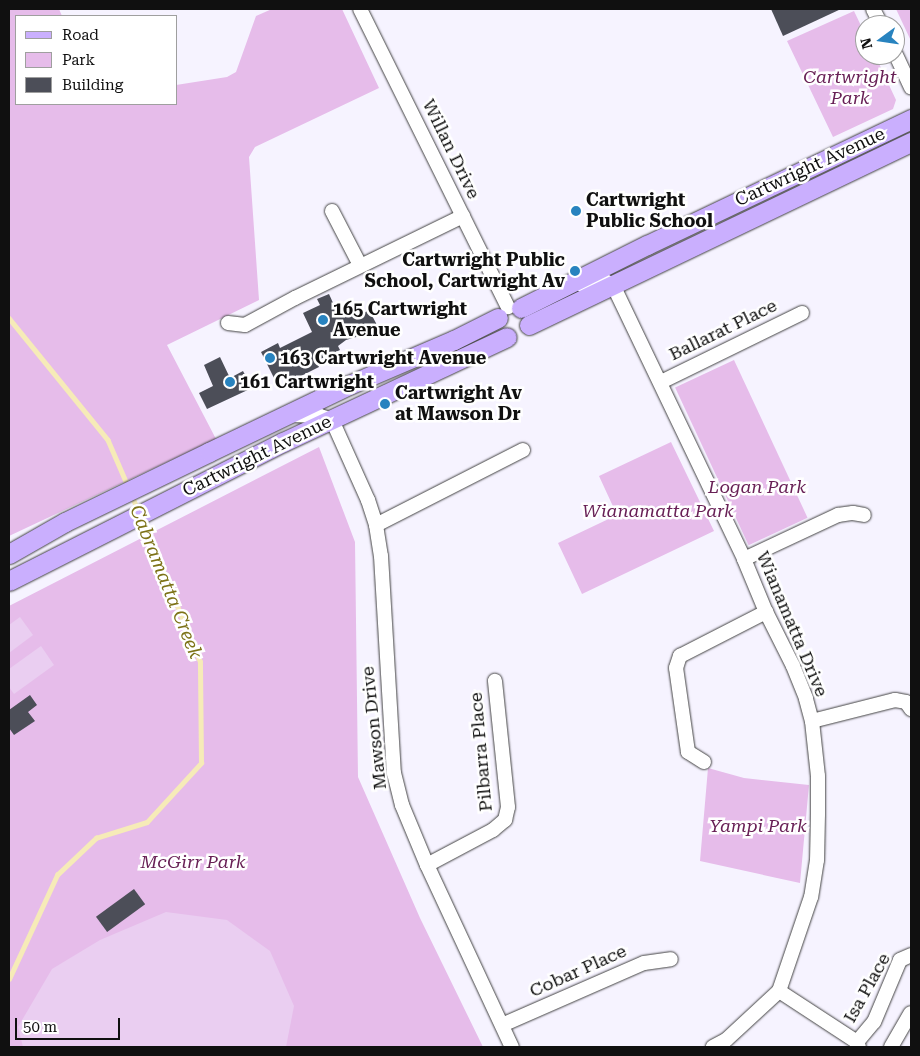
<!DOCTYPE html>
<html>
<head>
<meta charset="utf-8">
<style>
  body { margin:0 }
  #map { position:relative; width:920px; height:1056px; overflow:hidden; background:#f6f3ff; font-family:"Roboto Serif",serif }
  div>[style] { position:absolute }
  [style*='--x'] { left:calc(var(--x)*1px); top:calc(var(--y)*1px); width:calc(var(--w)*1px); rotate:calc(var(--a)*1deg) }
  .green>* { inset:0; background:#e6bcea; transform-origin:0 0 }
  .pitch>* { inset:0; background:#eacef1 }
  .stream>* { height:4.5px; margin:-2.25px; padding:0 2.25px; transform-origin:2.25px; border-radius:2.25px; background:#f6ebb8 }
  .building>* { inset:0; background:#4c4e58; transform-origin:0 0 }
  .roads { filter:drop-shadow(0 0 1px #434343) drop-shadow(0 0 1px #434343) }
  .street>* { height:14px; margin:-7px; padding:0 7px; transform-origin:7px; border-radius:7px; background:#fff }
  .secondary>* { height:19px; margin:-9.5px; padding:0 9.5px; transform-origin:9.5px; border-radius:9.5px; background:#caaffe }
  .dots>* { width:14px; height:14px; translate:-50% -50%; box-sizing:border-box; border:2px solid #fff; border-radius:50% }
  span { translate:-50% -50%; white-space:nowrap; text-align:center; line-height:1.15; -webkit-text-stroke:5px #fff; paint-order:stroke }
  .park-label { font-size:18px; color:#682056; font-style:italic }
  .street-label { font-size:18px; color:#101010 }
  .poi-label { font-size:18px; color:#101010; font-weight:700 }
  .left { translate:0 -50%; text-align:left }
  .right { translate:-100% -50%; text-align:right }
  .water-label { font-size:19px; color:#7d7217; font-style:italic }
  .frame { position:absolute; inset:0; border:10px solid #101010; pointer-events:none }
  .legend { position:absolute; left:15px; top:15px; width:162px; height:90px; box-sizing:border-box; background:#fff; border:1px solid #9f9f9f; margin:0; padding:6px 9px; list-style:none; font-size:15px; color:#101010 }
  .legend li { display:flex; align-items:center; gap:10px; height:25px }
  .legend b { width:25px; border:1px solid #9f9f9f }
  .north { position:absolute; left:855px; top:15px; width:50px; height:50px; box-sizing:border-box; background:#fff; border:1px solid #9f9f9f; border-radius:50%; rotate:256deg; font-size:14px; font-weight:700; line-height:20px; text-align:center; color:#101010 }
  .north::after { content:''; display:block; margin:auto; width:18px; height:22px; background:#2883bf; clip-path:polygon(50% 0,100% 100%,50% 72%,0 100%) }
  .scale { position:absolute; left:15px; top:1018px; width:105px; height:22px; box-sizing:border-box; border:2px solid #101010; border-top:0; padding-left:6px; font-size:15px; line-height:18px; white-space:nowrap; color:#101010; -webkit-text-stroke:4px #fff; paint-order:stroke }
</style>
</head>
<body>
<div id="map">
  <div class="green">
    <i style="clip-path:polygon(9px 9px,59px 9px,62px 16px,16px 16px,16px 104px,176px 104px,176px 85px,227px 77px,236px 72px,256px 16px,272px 9px,342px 9px,379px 88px,255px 147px,249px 157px,259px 300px,167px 345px,216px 439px,9px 536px)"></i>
    <i style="clip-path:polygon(896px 9px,911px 9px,911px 41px)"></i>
    <i style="clip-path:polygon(854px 11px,865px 34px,865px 55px,875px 55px,896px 100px,893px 109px,833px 137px,787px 41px)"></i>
    <i style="left:734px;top:360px;width:174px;height:65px;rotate:65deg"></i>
    <i style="clip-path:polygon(671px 442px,714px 531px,582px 594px,558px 543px,617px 515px,599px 476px)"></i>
    <i style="clip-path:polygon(319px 447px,355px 542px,358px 777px,420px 918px,483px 1047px,9px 1047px,9px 606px)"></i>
    <i style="clip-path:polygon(708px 768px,744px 778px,809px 785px,800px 883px,700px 861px)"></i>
  </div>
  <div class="pitch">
    <i style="clip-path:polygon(20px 617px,33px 635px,9px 653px,9px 625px)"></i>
    <i style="clip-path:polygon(41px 646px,54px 665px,14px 694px,9px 687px,9px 669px)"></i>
    <i style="clip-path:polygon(166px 912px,227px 920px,270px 951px,294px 1006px,286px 1047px,23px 1047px,18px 1027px,52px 969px,100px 940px)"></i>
  </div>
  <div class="stream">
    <i style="--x:9;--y:318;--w:157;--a:50.9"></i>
    <i style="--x:108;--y:440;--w:50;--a:66.5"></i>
    <i style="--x:132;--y:495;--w:17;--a:69"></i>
    <i style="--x:9;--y:979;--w:115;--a:-65.2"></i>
    <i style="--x:57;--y:875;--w:54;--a:-43.5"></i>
    <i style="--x:96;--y:838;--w:53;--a:-17.4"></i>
    <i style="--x:147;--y:822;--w:80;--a:-47.5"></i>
    <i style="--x:201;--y:763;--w:101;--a:-90.6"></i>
    <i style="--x:200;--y:662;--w:156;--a:-112.3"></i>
  </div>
  <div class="building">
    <i style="clip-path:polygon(771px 9px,841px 9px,783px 36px)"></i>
    <i style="clip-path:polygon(329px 294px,339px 316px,354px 309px,357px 314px,360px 315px,369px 310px,377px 325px,363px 335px,346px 340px,338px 346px,340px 350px,316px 361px,319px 367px,291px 381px,287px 374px,275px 380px,261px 352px,278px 343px,280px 348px,312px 332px,303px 313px,320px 305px,317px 299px)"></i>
    <i style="clip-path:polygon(220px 357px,230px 378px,243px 371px,252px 388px,207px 409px,199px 393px,213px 386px,204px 365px)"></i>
    <i style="clip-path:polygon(30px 695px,37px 705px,28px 712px,35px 721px,14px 735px,9px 728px,9px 710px)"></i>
    <i style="left:134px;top:889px;width:19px;height:47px;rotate:54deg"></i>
  </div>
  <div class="roads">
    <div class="street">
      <i style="--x:360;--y:9;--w:333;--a:63.6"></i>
      <i style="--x:873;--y:9;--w:18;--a:63"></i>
      <i style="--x:895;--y:53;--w:38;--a:65"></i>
      <i style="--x:332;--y:211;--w:61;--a:62.6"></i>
      <i style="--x:582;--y:285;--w:21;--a:-17"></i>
      <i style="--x:602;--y:279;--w:13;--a:29"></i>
      <i style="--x:613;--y:285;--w:304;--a:64.4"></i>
      <i style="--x:744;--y:559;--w:57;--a:67.5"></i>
      <i style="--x:766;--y:612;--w:60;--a:63.4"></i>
      <i style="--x:793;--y:666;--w:35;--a:68"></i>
      <i style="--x:806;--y:699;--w:23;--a:75"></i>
      <i style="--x:812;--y:721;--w:55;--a:83.8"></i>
      <i style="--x:818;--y:776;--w:38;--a:90"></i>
      <i style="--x:818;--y:814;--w:46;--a:91.2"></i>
      <i style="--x:817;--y:860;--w:37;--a:99"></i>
      <i style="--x:811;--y:897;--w:99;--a:108.8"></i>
      <i style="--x:779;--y:991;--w:72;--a:137.2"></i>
      <i style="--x:726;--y:1040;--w:15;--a:152"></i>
      <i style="--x:228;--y:323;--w:17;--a:7"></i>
      <i style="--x:245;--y:325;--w:57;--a:-28.4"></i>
      <i style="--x:295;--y:298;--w:187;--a:-26"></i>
      <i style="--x:661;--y:382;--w:157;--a:-26.1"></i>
      <i style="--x:291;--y:415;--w:29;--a:2"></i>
      <i style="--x:320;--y:416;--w:13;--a:18"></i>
      <i style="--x:332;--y:420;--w:88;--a:65.8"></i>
      <i style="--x:368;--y:500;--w:26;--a:72"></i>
      <i style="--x:376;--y:525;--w:31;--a:81"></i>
      <i style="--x:381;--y:556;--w:217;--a:86.6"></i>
      <i style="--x:394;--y:773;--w:33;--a:76"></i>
      <i style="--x:402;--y:805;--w:65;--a:67.4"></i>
      <i style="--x:427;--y:865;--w:201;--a:65"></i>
      <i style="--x:376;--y:525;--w:165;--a:-27"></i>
      <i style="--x:744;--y:559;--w:104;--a:-25.1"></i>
      <i style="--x:838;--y:515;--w:15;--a:-8"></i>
      <i style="--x:853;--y:513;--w:11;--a:10"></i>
      <i style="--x:812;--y:721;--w:86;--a:-14.2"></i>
      <i style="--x:895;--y:700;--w:11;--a:10"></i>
      <i style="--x:906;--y:702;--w:9;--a:54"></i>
      <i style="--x:704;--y:762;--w:19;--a:-148"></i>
      <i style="--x:688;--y:752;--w:85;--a:-98.1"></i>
      <i style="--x:676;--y:668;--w:13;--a:-72"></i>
      <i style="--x:680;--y:656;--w:97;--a:-27.1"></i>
      <i style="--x:427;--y:865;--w:75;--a:-27.9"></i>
      <i style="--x:493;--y:830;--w:16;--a:-40"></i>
      <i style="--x:505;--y:820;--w:13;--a:-77"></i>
      <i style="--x:508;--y:807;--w:127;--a:-95.9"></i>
      <i style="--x:779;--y:991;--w:93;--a:33.2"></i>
      <i style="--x:857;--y:1042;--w:5;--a:68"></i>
      <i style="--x:502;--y:1025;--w:155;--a:-23.6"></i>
      <i style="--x:644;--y:963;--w:27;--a:-8"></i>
      <i style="--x:857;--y:1042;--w:26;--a:-50"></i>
      <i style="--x:874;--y:1022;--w:67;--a:-67.2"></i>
      <i style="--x:900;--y:960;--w:12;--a:-24"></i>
      <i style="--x:891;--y:1047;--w:39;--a:-60"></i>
    </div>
    <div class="secondary">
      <i style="--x:521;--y:308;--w:141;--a:-26.6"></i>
      <i style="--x:647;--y:245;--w:293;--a:-25.5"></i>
      <i style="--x:529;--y:325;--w:424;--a:-25.6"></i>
      <i style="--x:9;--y:554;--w:64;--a:-29.7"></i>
      <i style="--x:65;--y:522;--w:160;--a:-25.9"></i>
      <i style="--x:209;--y:452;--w:155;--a:-25.6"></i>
      <i style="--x:349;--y:385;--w:114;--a:-23.2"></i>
      <i style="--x:454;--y:340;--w:49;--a:-26.6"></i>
      <i style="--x:9;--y:581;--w:307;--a:-26.9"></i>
      <i style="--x:283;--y:442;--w:247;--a:-25.1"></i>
    </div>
  </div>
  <div class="dots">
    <i style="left:576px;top:211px;background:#2883bf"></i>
    <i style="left:575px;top:271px;background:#2883bf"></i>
    <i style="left:323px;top:320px;background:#2883bf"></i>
    <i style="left:270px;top:358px;background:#2883bf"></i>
    <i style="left:230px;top:382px;background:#2883bf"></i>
    <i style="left:385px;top:404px;background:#2883bf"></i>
  </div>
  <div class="park-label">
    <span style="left:850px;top:88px">Cartwright<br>Park</span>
    <span style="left:757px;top:487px">Logan Park</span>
    <span style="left:658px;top:511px">Wianamatta Park</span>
    <span style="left:758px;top:826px">Yampi Park</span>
    <span style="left:193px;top:862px">McGirr Park</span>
  </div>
  <div class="street-label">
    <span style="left:451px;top:149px;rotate:64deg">Willan Drive</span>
    <span style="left:810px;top:167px;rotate:-25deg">Cartwright Avenue</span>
    <span style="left:723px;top:330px;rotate:-26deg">Ballarat Place</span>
    <span style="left:257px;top:456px;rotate:-26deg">Cartwright Avenue</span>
    <span style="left:792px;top:624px;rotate:67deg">Wianamatta Drive</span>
    <span style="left:374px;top:728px;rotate:-96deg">Mawson Drive</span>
    <span style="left:481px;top:752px;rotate:-95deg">Pilbarra Place</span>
    <span style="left:578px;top:971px;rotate:-24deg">Cobar Place</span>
    <span style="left:867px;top:988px;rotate:-61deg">Isa Place</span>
  </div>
  <div class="poi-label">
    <span class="left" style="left:586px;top:211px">Cartwright<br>Public School</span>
    <span class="right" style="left:565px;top:271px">Cartwright Public<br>School, Cartwright Av</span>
    <span class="left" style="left:333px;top:320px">165 Cartwright<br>Avenue</span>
    <span class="left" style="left:280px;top:358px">163 Cartwright Avenue</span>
    <span class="left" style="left:240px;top:382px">161 Cartwright</span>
    <span class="left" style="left:395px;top:404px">Cartwright Av<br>at Mawson Dr</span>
  </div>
  <div class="water-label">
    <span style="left:166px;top:582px;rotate:68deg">Cabramatta Creek</span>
  </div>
  <div class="frame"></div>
  <ul class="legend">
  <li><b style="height:6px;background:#caaffe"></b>Road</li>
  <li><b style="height:14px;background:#e6bcea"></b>Park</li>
  <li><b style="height:14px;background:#4c4e58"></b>Building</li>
  </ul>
  <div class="north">N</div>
  <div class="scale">50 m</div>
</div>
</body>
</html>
